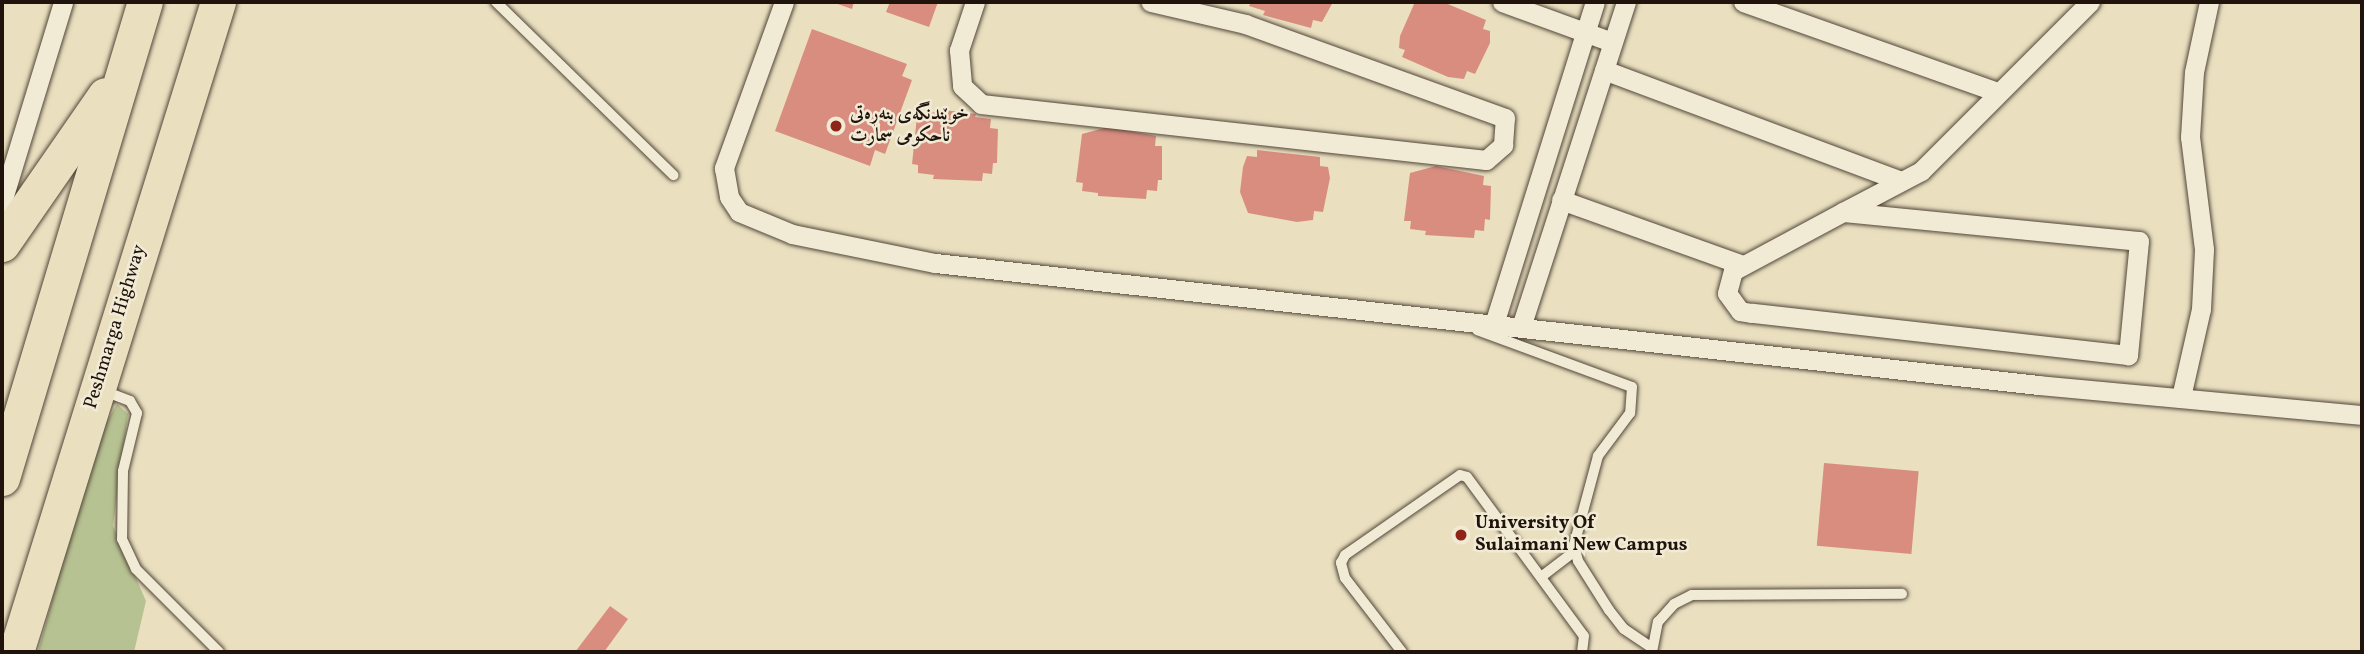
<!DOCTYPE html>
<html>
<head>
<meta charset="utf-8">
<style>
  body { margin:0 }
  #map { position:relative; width:2364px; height:654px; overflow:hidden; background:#eae0c0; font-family:Vollkorn,Amiri,serif }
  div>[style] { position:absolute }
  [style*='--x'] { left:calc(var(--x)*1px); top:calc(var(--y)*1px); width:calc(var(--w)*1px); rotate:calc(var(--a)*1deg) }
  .green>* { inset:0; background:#b7c292 }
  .building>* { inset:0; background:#d98d7f; transform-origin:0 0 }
  .roads { filter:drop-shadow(0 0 2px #524639) drop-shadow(0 0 2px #524639) }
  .lane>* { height:10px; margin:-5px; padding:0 5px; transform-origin:5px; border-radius:5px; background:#f1ebd6 }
  .street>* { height:19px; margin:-9.5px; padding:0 9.5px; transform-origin:9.5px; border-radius:9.5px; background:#f1ebd6 }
  .highway>* { height:35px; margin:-17.5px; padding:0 17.5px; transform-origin:17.5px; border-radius:17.5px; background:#eae0c0 }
  .dots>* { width:19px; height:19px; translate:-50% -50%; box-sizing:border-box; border:4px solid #f1ebd6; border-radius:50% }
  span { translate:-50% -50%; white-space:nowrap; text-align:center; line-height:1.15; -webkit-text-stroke:5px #f1ebd6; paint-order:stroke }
  .poi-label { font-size:19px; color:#20130c; font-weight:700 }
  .left { translate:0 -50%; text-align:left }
  .street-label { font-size:19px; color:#20130c }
  .frame { position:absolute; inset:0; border:4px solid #20130c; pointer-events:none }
</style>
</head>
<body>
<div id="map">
  <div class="green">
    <i style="clip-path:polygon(117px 404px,128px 414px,113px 526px,146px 601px,134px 652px,38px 652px,95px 442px)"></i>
  </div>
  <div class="building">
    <i style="clip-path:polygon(832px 2px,854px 2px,852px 9px)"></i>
    <i style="clip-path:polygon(890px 2px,938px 2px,929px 27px,886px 12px)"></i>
    <i style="clip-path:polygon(1251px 2px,1333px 2px,1322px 22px,1313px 20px,1311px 28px,1263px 15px,1265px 11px,1249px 6px)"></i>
    <i style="clip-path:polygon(1415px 2px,1443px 2px,1486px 20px,1483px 29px,1490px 31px,1490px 43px,1475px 74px,1467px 71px,1464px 79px,1448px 77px,1402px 57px,1405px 50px,1399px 48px,1400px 36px)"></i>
    <i style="clip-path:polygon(812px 29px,907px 64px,902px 76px,912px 80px,885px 154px,875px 150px,870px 166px,775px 131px)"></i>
    <i style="clip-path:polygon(944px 110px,976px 114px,975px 117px,991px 119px,990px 128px,998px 129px,997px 163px,993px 163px,992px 174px,983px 173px,982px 181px,933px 179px,934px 175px,918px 173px,918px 165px,912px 164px,917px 116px)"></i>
    <i style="clip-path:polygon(1108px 127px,1156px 136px,1155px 146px,1162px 146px,1162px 180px,1158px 180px,1157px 191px,1147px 190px,1146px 199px,1098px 196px,1098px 193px,1082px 191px,1083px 183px,1076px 182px,1082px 134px)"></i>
    <i style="clip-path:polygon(1257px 150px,1320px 157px,1320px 166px,1328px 167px,1330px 178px,1323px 212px,1314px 211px,1313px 220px,1297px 222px,1248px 213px,1240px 192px,1243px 167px,1247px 156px,1257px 157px)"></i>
    <i style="clip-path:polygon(1436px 166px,1484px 176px,1483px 185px,1491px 186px,1490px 220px,1485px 219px,1484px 231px,1475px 230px,1474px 238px,1425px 235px,1426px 231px,1410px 229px,1411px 221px,1404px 221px,1410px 173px)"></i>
    <i style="left:1824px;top:463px;width:95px;height:83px;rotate:5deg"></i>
    <i style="clip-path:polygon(610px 606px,628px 619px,604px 652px,575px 652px)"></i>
  </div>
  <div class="roads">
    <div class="lane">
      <i style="--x:496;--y:2;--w:248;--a:44.3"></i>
      <i style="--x:1477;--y:330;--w:165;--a:20.2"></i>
      <i style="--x:1632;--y:387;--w:26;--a:94"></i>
      <i style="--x:1630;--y:413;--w:54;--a:126.7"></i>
      <i style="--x:1598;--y:456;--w:92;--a:105.1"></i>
      <i style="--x:1574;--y:545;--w:16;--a:76"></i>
      <i style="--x:1578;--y:561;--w:58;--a:57.7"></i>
      <i style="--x:1609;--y:610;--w:24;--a:52"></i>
      <i style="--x:1624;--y:629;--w:32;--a:34"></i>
      <i style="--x:104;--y:391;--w:28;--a:21"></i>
      <i style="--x:130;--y:401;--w:14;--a:60"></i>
      <i style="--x:137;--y:413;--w:60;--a:103.6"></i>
      <i style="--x:123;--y:471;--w:68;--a:90.8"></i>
      <i style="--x:122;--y:539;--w:33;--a:65"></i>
      <i style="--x:136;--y:569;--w:117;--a:45"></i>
      <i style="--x:1541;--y:577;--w:43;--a:-37.4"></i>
      <i style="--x:1402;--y:652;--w:93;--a:-127.6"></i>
      <i style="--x:1345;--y:578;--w:16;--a:-105"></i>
      <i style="--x:1341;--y:563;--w:9;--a:-63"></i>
      <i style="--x:1345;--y:555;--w:140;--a:-34.8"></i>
      <i style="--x:1460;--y:475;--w:7;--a:16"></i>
      <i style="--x:1467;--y:477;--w:197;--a:53.7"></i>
      <i style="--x:1584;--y:636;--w:16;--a:97"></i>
      <i style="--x:1652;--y:652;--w:31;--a:-79"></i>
      <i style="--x:1658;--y:622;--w:24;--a:-48"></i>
      <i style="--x:1674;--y:604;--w:20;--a:-27"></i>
      <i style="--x:1692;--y:595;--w:210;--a:-0.3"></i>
    </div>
    <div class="street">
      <i style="--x:784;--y:2;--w:177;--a:109.9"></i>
      <i style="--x:724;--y:168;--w:29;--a:80"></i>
      <i style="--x:729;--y:197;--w:18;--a:56"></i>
      <i style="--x:739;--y:212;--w:57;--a:22.5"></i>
      <i style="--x:792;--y:234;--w:146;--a:11.5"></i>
      <i style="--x:935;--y:263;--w:1110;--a:6.31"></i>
      <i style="--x:2038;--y:385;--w:325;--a:5.3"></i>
      <i style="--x:975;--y:2;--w:51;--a:108.4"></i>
      <i style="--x:959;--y:50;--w:36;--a:85"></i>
      <i style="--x:962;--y:86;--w:26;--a:43"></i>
      <i style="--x:981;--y:104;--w:508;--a:6.33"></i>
      <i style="--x:1486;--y:160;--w:23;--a:-41"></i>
      <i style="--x:1503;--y:145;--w:27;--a:-86"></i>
      <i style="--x:1505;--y:118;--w:276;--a:-160.1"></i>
      <i style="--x:1246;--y:24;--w:98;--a:-167"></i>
      <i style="--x:1502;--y:2;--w:117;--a:20"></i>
      <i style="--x:1743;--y:2;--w:269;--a:19.5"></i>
      <i style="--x:1604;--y:70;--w:317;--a:20.5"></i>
      <i style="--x:1561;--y:200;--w:193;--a:19.7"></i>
      <i style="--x:2;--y:202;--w:209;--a:-73"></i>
      <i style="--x:1843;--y:212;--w:297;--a:5.6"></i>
      <i style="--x:2139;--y:241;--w:115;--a:95.5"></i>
      <i style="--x:2128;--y:355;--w:379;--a:-173.6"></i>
      <i style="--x:1751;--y:313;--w:11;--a:-170"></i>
      <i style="--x:1740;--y:311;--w:22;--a:-126"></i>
      <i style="--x:1727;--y:293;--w:23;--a:-75"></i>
      <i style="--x:1733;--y:271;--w:125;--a:-28.2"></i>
      <i style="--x:1843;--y:212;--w:88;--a:-27.7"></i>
      <i style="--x:1921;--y:171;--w:239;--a:-45"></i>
      <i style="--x:1494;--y:324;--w:337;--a:-72.6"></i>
      <i style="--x:1521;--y:327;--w:342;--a:-72.1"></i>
      <i style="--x:2181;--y:397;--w:90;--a:-77.2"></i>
      <i style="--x:2201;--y:309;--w:60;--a:-87.1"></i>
      <i style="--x:2204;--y:249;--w:113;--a:-97.1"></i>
      <i style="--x:2190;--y:137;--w:65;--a:-86.5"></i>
      <i style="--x:2194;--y:72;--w:72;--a:-77.9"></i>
    </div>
    <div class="highway">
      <i style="--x:2;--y:244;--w:181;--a:-55.3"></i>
      <i style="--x:2;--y:478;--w:497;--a:-73.3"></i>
      <i style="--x:16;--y:652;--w:681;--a:-72.74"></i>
    </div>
  </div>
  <div class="dots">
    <i style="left:836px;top:126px;background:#8f2418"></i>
    <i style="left:1461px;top:535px;background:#8f2418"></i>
  </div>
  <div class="poi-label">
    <span class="left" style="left:850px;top:126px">خوێندنگەی بنەڕەتی<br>ناحکومی سمارت</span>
    <span class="left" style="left:1475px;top:535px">University Of<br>Sulaimani New Campus</span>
  </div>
  <div class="street-label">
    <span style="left:116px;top:327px;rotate:-73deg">Peshmarga Highway</span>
  </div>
  <div class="frame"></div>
</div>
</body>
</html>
